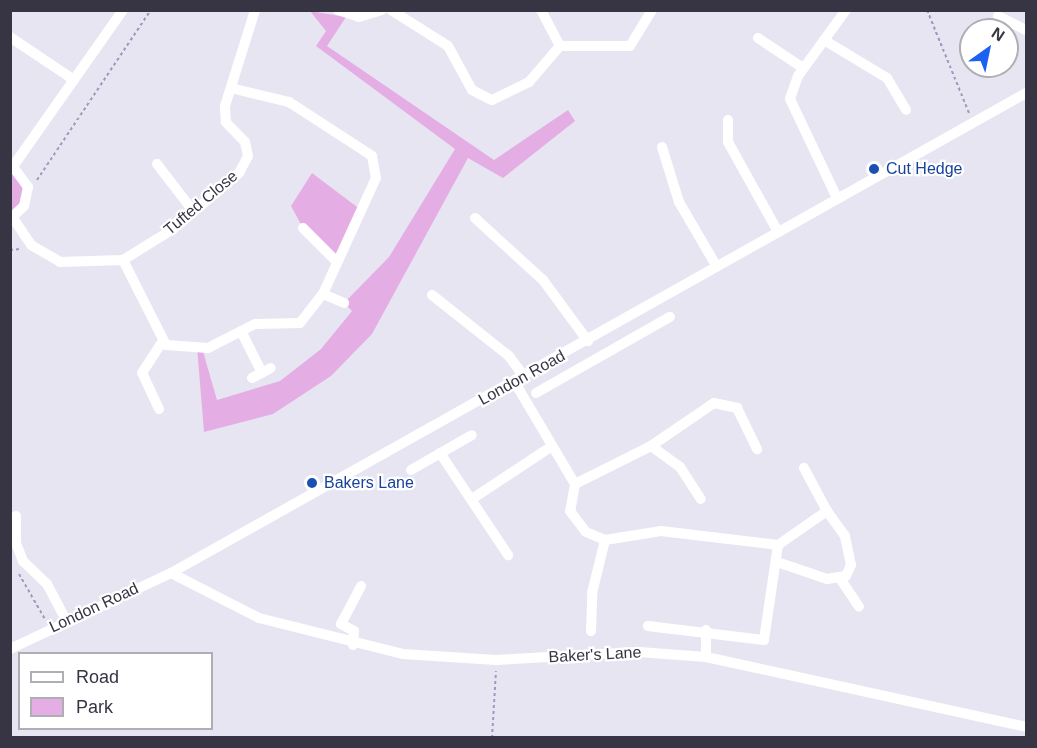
<!DOCTYPE html>
<html>
<head>
<meta charset="utf-8">
<style>
  body { margin:0 }
  #map { position:relative; width:1037px; height:748px; overflow:hidden; background:#e8e5f2; font-family:Arial,sans-serif }
  div>[style] { position:absolute }
  [style*='--x'] { left:calc(var(--x)*1px); top:calc(var(--y)*1px); width:calc(var(--w)*1px); rotate:calc(var(--a)*1deg) }
  .green>* { inset:0; background:#e4aee5 }
  .path>* { height:2px; margin-top:-1px; transform-origin:0; background:repeating-linear-gradient(90deg,#a099be 0 3px,transparent 0 6px) }
  .minor>* { height:10px; margin:-5px; padding:0 5px; transform-origin:5px; border-radius:5px; background:#fff }
  .dots>* { width:16px; height:16px; translate:-50% -50%; box-sizing:border-box; border:3px solid #fff; border-radius:50% }
  span { translate:-50% -50%; white-space:nowrap; text-align:center; line-height:1.15; -webkit-text-stroke:4.5px #fff; paint-order:stroke }
  .transit-label { font-size:16px; color:#164399 }
  .left { translate:0 -50%; text-align:left }
  .street-label { font-size:16px; color:#373544 }
  .frame { position:absolute; inset:0; border:12px solid #373544; pointer-events:none }
  .legend { position:absolute; left:18px; top:652px; width:195px; height:78px; box-sizing:border-box; background:#fff; border:2px solid #afaeb4; margin:0; padding:8px 10px; list-style:none; font-size:18px; color:#373544 }
  .legend li { display:flex; align-items:center; gap:12px; height:30px }
  .legend b { width:30px; border:2px solid #afaeb4 }
  .north { position:absolute; left:959px; top:18px; width:60px; height:60px; box-sizing:border-box; background:#fff; border:2px solid #afaeb4; border-radius:50%; rotate:33deg; font-size:16px; font-weight:700; line-height:24px; text-align:center; color:#373544 }
  .north::after { content:''; display:block; margin:auto; width:21px; height:27px; background:#1c61f2; clip-path:polygon(50% 0,100% 100%,50% 72%,0 100%) }
</style>
</head>
<body>
<div id="map">
  <div class="green">
    <i style="clip-path:polygon(310px 11px,346px 17px,327px 46px,494px 160px,568px 110px,575px 121px,503px 178px,468px 158px,372px 334px,331px 376px,273px 414px,204px 432px,197px 347px,202px 348px,217px 400px,280px 381px,321px 349px,352px 311px,344px 303px,389px 257px,455px 149px,316px 46px,326px 31px)"></i>
    <i style="clip-path:polygon(11px 166px,22px 177px,26px 197px,11px 218px)"></i>
    <i style="clip-path:polygon(312px 173px,361px 210px,336px 261px,303px 228px,291px 206px)"></i>
  </div>
  <div class="path">
    <i style="--x:927;--y:10;--w:111;--a:67.8"></i>
    <i style="--x:37;--y:180;--w:205;--a:-56.2"></i>
    <i style="--x:10;--y:250;--w:10;--a:-6"></i>
    <i style="--x:19;--y:574;--w:54;--a:60.1"></i>
    <i style="--x:492;--y:738;--w:67;--a:-86.6"></i>
  </div>
  <div class="minor">
    <i style="--x:338;--y:10;--w:22;--a:18"></i>
    <i style="--x:359;--y:17;--w:24;--a:-17"></i>
    <i style="--x:391;--y:10;--w:67;--a:32.3"></i>
    <i style="--x:448;--y:46;--w:50;--a:61.4"></i>
    <i style="--x:472;--y:90;--w:22;--a:27"></i>
    <i style="--x:492;--y:100;--w:41;--a:-25.9"></i>
    <i style="--x:529;--y:82;--w:48;--a:-49.3"></i>
    <i style="--x:560;--y:46;--w:41;--a:-117.8"></i>
    <i style="--x:998;--y:16;--w:31;--a:27"></i>
    <i style="--x:10;--y:37;--w:77;--a:33.9"></i>
    <i style="--x:758;--y:38;--w:54;--a:33.7"></i>
    <i style="--x:824;--y:40;--w:74;--a:31.1"></i>
    <i style="--x:887;--y:78;--w:37;--a:59"></i>
    <i style="--x:560;--y:46;--w:70;--a:0"></i>
    <i style="--x:630;--y:46;--w:42;--a:-58.6"></i>
    <i style="--x:231;--y:88;--w:60;--a:13.6"></i>
    <i style="--x:289;--y:102;--w:99;--a:33"></i>
    <i style="--x:372;--y:156;--w:22;--a:80"></i>
    <i style="--x:376;--y:178;--w:128;--a:114.6"></i>
    <i style="--x:728;--y:120;--w:22;--a:90"></i>
    <i style="--x:728;--y:142;--w:103;--a:60.9"></i>
    <i style="--x:662;--y:147;--w:58;--a:72.8"></i>
    <i style="--x:679;--y:202;--w:75;--a:59.7"></i>
    <i style="--x:10;--y:163;--w:30;--a:53"></i>
    <i style="--x:28;--y:187;--w:19;--a:102"></i>
    <i style="--x:24;--y:206;--w:19;--a:137"></i>
    <i style="--x:157;--y:164;--w:59;--a:52.5"></i>
    <i style="--x:14;--y:165;--w:189;--a:-54.9"></i>
    <i style="--x:837;--y:198;--w:110;--a:-115.4"></i>
    <i style="--x:790;--y:99;--w:24;--a:-71"></i>
    <i style="--x:798;--y:76;--w:82;--a:-54"></i>
    <i style="--x:13;--y:218;--w:32;--a:56"></i>
    <i style="--x:31;--y:245;--w:34;--a:30"></i>
    <i style="--x:60;--y:262;--w:63;--a:-1.8"></i>
    <i style="--x:123;--y:260;--w:59;--a:-31.8"></i>
    <i style="--x:173;--y:229;--w:87;--a:-40.3"></i>
    <i style="--x:239;--y:173;--w:19;--a:-62"></i>
    <i style="--x:248;--y:156;--w:14;--a:-102"></i>
    <i style="--x:245;--y:142;--w:28;--a:-134"></i>
    <i style="--x:226;--y:122;--w:16;--a:-94"></i>
    <i style="--x:225;--y:106;--w:101;--a:-72.6"></i>
    <i style="--x:475;--y:218;--w:92;--a:42.4"></i>
    <i style="--x:543;--y:280;--w:76;--a:53.6"></i>
    <i style="--x:303;--y:228;--w:47;--a:45"></i>
    <i style="--x:123;--y:260;--w:95;--a:63.2"></i>
    <i style="--x:166;--y:345;--w:42;--a:4.1"></i>
    <i style="--x:208;--y:348;--w:53;--a:-27.1"></i>
    <i style="--x:255;--y:324;--w:45;--a:-1.3"></i>
    <i style="--x:300;--y:323;--w:37;--a:-52"></i>
    <i style="--x:323;--y:294;--w:23;--a:23"></i>
    <i style="--x:432;--y:295;--w:98;--a:38.4"></i>
    <i style="--x:509;--y:356;--w:26;--a:54"></i>
    <i style="--x:241;--y:331;--w:47;--a:63.4"></i>
    <i style="--x:252;--y:378;--w:21;--a:-28"></i>
    <i style="--x:514;--y:381;--w:120;--a:59.4"></i>
    <i style="--x:575;--y:484;--w:27;--a:100"></i>
    <i style="--x:570;--y:511;--w:26;--a:53"></i>
    <i style="--x:586;--y:532;--w:21;--a:23"></i>
    <i style="--x:605;--y:540;--w:57;--a:-9.1"></i>
    <i style="--x:661;--y:531;--w:118;--a:6.8"></i>
    <i style="--x:778;--y:545;--w:96;--a:98.4"></i>
    <i style="--x:764;--y:640;--w:117;--a:-173.1"></i>
    <i style="--x:536;--y:393;--w:154;--a:-29.6"></i>
    <i style="--x:159;--y:409;--w:40;--a:-115"></i>
    <i style="--x:142;--y:373;--w:38;--a:-57"></i>
    <i style="--x:651;--y:446;--w:76;--a:-34.3"></i>
    <i style="--x:714;--y:403;--w:24;--a:12"></i>
    <i style="--x:737;--y:408;--w:46;--a:64"></i>
    <i style="--x:440;--y:453;--w:123;--a:56.3"></i>
    <i style="--x:411;--y:470;--w:70;--a:-29.8"></i>
    <i style="--x:575;--y:484;--w:85;--a:-26.6"></i>
    <i style="--x:651;--y:446;--w:36;--a:36"></i>
    <i style="--x:680;--y:467;--w:38;--a:57"></i>
    <i style="--x:472;--y:499;--w:96;--a:-33.5"></i>
    <i style="--x:16;--y:516;--w:27;--a:90"></i>
    <i style="--x:16;--y:543;--w:19;--a:69"></i>
    <i style="--x:23;--y:561;--w:33;--a:44"></i>
    <i style="--x:47;--y:584;--w:41;--a:62.2"></i>
    <i style="--x:778;--y:545;--w:60;--a:-34.8"></i>
    <i style="--x:827;--y:511;--w:49;--a:-118.1"></i>
    <i style="--x:777;--y:562;--w:53;--a:18.8"></i>
    <i style="--x:827;--y:579;--w:19;--a:-9"></i>
    <i style="--x:846;--y:576;--w:12;--a:-66"></i>
    <i style="--x:851;--y:565;--w:30;--a:-102"></i>
    <i style="--x:845;--y:536;--w:31;--a:-126"></i>
    <i style="--x:171;--y:573;--w:99;--a:27.1"></i>
    <i style="--x:259;--y:618;--w:148;--a:14"></i>
    <i style="--x:403;--y:654;--w:93;--a:3.7"></i>
    <i style="--x:496;--y:660;--w:143;--a:-3.2"></i>
    <i style="--x:639;--y:652;--w:67;--a:4.3"></i>
    <i style="--x:706;--y:657;--w:328;--a:12.3"></i>
    <i style="--x:841;--y:580;--w:32;--a:56"></i>
    <i style="--x:706;--y:630;--w:27;--a:90"></i>
    <i style="--x:591;--y:631;--w:38;--a:-88"></i>
    <i style="--x:592;--y:593;--w:55;--a:-76.2"></i>
    <i style="--x:353;--y:645;--w:14;--a:-86"></i>
    <i style="--x:354;--y:631;--w:15;--a:-152"></i>
    <i style="--x:341;--y:624;--w:43;--a:-62.2"></i>
    <i style="--x:10;--y:649;--w:178;--a:-25.3"></i>
    <i style="--x:171;--y:573;--w:981;--a:-29.31"></i>
  </div>
  <div class="dots">
    <i style="left:874px;top:169px;background:#1a4fb4"></i>
    <i style="left:312px;top:483px;background:#1a4fb4"></i>
  </div>
  <div class="transit-label">
    <span class="left" style="left:886px;top:169px">Cut Hedge</span>
    <span class="left" style="left:324px;top:483px">Bakers Lane</span>
  </div>
  <div class="street-label">
    <span style="left:201px;top:203px;rotate:-40deg">Tufted Close</span>
    <span style="left:522px;top:378px;rotate:-29deg">London Road</span>
    <span style="left:94px;top:608px;rotate:-25deg">London Road</span>
    <span style="left:595px;top:655px;rotate:-3deg">Baker's Lane</span>
  </div>
  <div class="frame"></div>
  <ul class="legend">
  <li><b style="height:8px;background:#fff"></b>Road</li>
  <li><b style="height:16px;background:#e4aee5"></b>Park</li>
  </ul>
  <div class="north">N</div>
</div>
</body>
</html>
